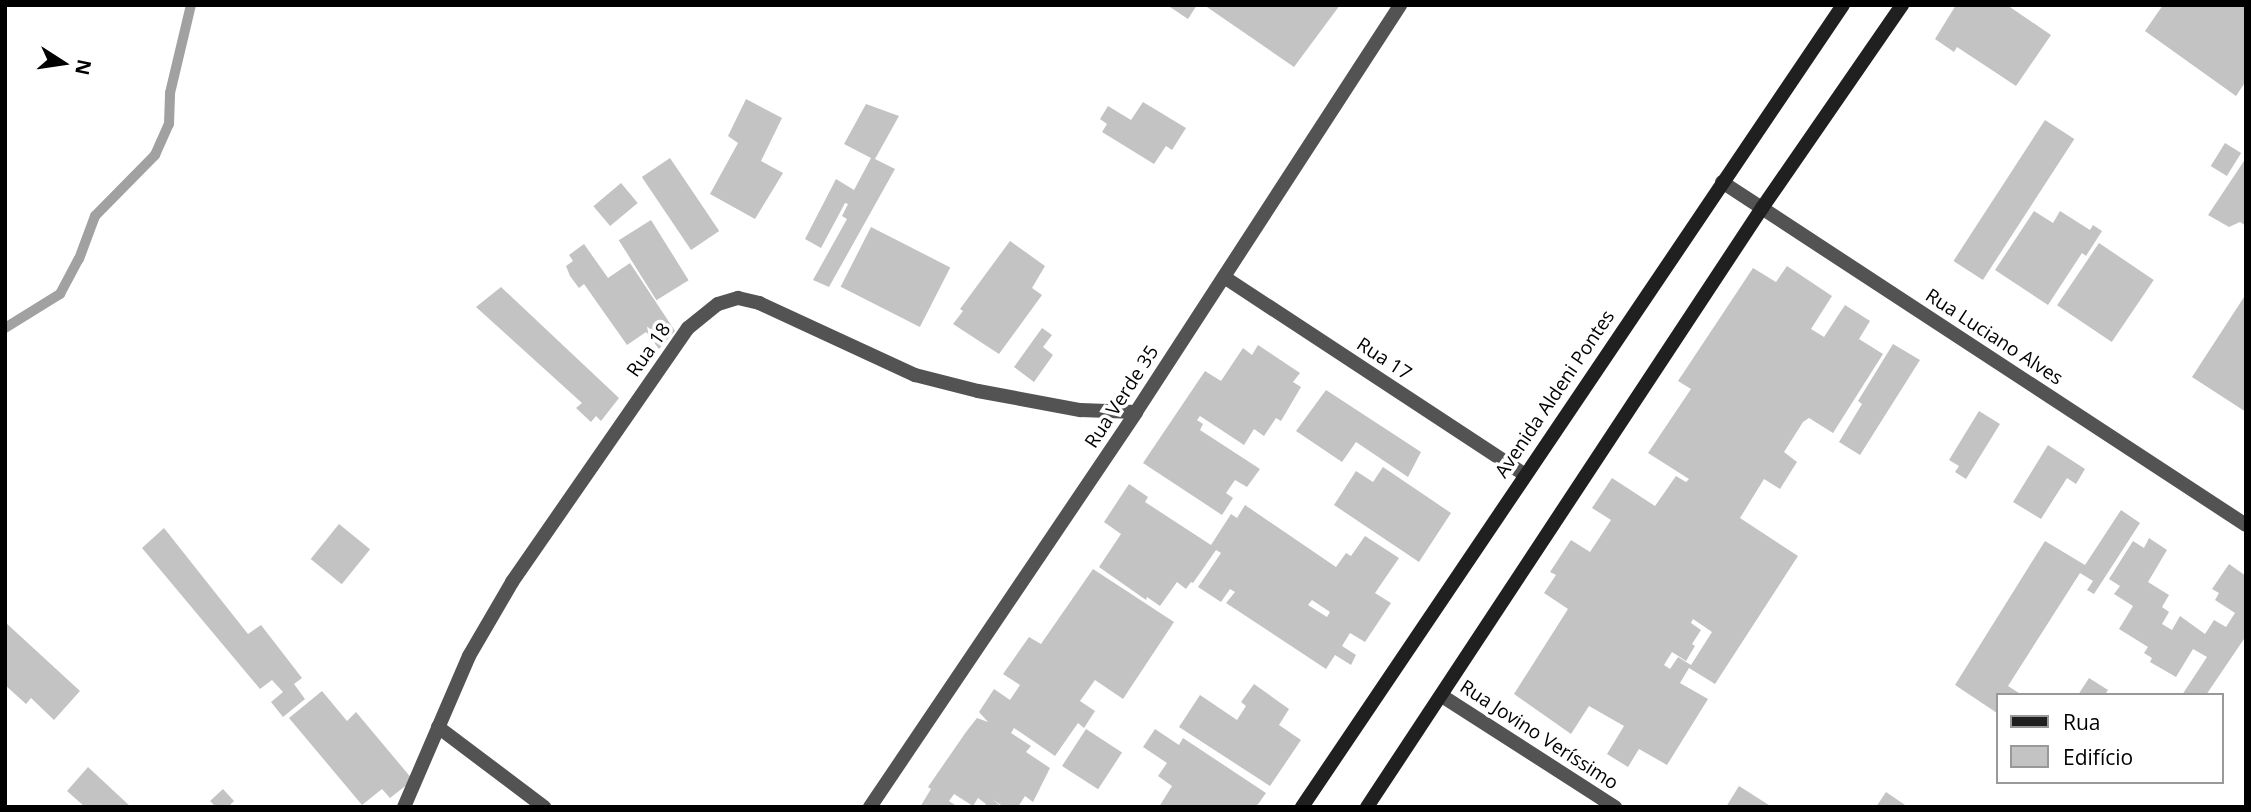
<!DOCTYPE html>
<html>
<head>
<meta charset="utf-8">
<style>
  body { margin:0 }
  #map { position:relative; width:2251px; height:812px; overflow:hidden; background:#fff; font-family:"Open Sans",sans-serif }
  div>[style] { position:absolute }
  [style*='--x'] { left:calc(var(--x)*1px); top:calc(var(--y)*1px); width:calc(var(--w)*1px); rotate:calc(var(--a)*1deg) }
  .stream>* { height:10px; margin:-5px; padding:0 5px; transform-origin:5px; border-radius:5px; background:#a1a1a1 }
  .building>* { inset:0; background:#c3c3c3; transform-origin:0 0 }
  .street>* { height:14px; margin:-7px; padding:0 7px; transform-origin:7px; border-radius:7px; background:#535353 }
  .secondary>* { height:14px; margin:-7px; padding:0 7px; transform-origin:7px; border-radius:7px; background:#202020 }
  span { translate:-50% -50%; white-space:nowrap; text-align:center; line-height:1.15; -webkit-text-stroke:7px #fff; paint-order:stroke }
  .street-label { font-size:19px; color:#000 }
  .frame { position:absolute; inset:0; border:7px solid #000; pointer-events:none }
  .legend { position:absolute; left:1996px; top:693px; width:228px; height:91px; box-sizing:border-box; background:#fff; border:2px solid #999; margin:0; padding:9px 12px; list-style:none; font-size:21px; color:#000 }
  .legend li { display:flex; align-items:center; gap:14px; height:35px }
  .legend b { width:35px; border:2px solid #999 }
  .north { position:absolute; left:28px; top:28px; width:70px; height:70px; -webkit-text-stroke:5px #fff; paint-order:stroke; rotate:102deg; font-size:19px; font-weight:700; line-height:28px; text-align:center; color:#000 }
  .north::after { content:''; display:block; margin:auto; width:24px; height:32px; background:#000; clip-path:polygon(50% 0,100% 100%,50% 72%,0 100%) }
</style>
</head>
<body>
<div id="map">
  <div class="stream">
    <i style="--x:5;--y:328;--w:65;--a:-31.7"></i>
    <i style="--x:60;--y:294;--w:40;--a:-62"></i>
    <i style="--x:79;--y:259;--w:46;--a:-69.6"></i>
    <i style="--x:95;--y:216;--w:86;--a:-45.5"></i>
    <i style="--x:155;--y:155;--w:34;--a:-66"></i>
    <i style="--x:169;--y:124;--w:31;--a:-88"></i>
    <i style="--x:170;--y:93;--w:90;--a:-76.6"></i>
  </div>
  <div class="building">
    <i style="clip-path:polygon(1167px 5px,1197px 5px,1188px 19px)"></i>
    <i style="clip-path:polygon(1204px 5px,1340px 5px,1294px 67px)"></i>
    <i style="clip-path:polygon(1956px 5px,2007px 5px,2051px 35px,2016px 86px,1957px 47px,1954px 52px,1935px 39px)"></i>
    <i style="clip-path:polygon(2163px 5px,2246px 5px,2246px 81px,2236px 96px,2145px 31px)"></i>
    <i style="clip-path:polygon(746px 99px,782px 118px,761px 161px,783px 173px,755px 219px,710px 194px,738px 143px,728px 136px)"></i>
    <i style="clip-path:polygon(1143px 102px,1186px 128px,1172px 150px,1166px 146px,1154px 164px,1102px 132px,1107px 124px,1100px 119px,1108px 106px,1131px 120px)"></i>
    <i style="clip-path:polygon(866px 104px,899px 116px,875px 159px,895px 169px,829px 287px,813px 280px,847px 219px,842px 216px,848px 204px,845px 203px,821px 248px,805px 239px,836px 179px,854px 190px,871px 158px,844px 144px)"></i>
    <i style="left:2045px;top:120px;width:35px;height:168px;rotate:33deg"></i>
    <i style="left:2225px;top:143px;width:19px;height:27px;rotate:32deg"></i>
    <i style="left:670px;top:158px;width:88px;height:34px;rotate:56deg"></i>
    <i style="clip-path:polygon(2246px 158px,2246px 226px,2240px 222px,2229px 227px,2208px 215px)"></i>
    <i style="left:621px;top:183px;width:26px;height:36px;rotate:50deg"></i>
    <i style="clip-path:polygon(2034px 211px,2053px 223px,2060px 211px,2090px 230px,2093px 225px,2102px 231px,2086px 256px,2082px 253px,2048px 305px,1995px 270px)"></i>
    <i style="left:651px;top:220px;width:71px;height:38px;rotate:58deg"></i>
    <i style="left:871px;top:227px;width:89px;height:67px;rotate:27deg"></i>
    <i style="clip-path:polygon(1010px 241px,1045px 266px,1032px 288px,1042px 295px,999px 354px,953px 324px,963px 311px,960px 309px)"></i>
    <i style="left:2099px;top:243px;width:66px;height:75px;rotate:34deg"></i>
    <i style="clip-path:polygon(584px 244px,608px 278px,630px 263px,675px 331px,659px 349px,646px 332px,627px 345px,584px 284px,579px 288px,570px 276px,566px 266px,573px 261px,569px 255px)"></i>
    <i style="clip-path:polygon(evenodd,1787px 266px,1832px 296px,1811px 329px,1824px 337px,1845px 305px,1870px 321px,1859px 339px,1883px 354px,1833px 433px,1809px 418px,1803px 422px,1784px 452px,1797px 462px,1780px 489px,1764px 479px,1740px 518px,1798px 556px,1715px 684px,1689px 668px,1680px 683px,1708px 699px,1667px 765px,1639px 749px,1628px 767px,1607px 754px,1624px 726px,1589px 706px,1571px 734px,1514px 694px,1568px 609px,1544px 593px,1556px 575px,1550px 572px,1571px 540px,1590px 552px,1611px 520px,1592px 508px,1612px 478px,1655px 506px,1676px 476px,1686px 482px,1689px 479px,1648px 453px,1691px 389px,1678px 381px,1753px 268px,1776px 282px,1787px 266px,1693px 619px,1712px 632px,1691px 665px,1678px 657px,1670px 669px,1664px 665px,1672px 652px,1686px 661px,1695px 646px,1692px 644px,1701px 630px,1691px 623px,1693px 619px)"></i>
    <i style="clip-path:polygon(501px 287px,619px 398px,601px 421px,596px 416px,591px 422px,576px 408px,582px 403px,476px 307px)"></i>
    <i style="clip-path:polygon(2246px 294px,2246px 412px,2192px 377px)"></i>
    <i style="clip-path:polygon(1042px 328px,1052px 335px,1043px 347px,1053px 355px,1034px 382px,1014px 367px)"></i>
    <i style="clip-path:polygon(1893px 344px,1920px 360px,1860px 455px,1839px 442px,1862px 404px,1858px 401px)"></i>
    <i style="clip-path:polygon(1258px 345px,1300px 373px,1293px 382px,1301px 387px,1281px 421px,1276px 418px,1264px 436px,1254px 429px,1244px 445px,1200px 416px,1197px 420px,1203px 424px,1200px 430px,1260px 469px,1247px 487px,1235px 480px,1226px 493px,1233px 498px,1222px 515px,1143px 463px,1205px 371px,1221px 381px,1243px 348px,1252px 355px)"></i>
    <i style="clip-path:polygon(1326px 390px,1421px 452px,1408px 477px,1356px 442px,1342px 462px,1296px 431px)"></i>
    <i style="clip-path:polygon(1979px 411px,2000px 424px,1966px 479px,1955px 472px,1959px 466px,1949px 460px)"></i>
    <i style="clip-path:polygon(2048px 445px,2085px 469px,2076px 484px,2067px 478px,2041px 519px,2013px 502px)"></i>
    <i style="clip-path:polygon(1383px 467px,1451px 513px,1419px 562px,1334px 505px,1356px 471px,1373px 482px)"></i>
    <i style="clip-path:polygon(evenodd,1129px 484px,1148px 497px,1145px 502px,1211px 545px,1231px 514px,1237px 518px,1245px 505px,1336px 567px,1346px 553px,1351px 556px,1365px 536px,1399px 558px,1375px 593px,1391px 603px,1365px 642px,1350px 633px,1342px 646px,1356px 655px,1351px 665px,1335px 655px,1326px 669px,1226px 603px,1235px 592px,1230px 589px,1221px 602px,1198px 587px,1221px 553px,1216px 550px,1193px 583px,1191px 582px,1186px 589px,1177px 582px,1160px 606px,1147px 597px,1146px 600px,1099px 567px,1121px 534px,1104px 522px,1129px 484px,1312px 600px,1330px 612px,1327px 617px,1308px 605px,1312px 600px)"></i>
    <i style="clip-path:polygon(2121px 510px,2140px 523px,2094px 594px,2087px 590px,2093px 581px,2080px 573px,2008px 686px,2022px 695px,1997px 695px,1997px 713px,1955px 685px,2045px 541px,2085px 565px)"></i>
    <i style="left:339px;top:524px;width:40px;height:45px;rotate:39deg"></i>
    <i style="clip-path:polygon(164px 528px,248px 634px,261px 625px,302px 678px,294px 684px,305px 699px,283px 717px,271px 702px,283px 692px,272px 680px,260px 689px,142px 548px)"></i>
    <i style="clip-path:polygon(2149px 538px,2167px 550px,2148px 582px,2169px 595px,2162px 607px,2169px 612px,2162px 624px,2172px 630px,2180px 616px,2205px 634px,2214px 620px,2226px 627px,2235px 613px,2215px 600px,2219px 593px,2212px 589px,2229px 564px,2246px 576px,2246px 636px,2206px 695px,2182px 695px,2207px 657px,2193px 649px,2176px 677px,2150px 662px,2152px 658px,2144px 653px,2148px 647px,2119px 629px,2133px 606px,2114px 594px,2120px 586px,2109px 579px,2133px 541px,2144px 548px)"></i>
    <i style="clip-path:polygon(1093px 569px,1174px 622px,1123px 699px,1095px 680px,1080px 701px,1095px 711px,1084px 728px,1078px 723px,1055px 756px,1014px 728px,1011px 733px,1031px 746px,1026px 752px,1050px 768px,1033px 802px,1025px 796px,1018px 807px,1004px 807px,992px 799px,1002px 807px,984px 807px,986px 804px,978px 798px,973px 806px,954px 794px,949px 801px,958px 807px,920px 807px,931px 789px,928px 787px,966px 732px,977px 718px,988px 722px,979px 712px,994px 689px,1010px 700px,1020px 685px,1003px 674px,1029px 637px,1041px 644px)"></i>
    <i style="clip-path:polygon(5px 622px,80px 691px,54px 720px,31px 698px,26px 704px,5px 685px)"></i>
    <i style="clip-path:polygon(2089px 678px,2108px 690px,2105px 695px,2078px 695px)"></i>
    <i style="clip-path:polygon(1254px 684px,1289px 709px,1279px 725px,1301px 740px,1270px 786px,1179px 727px,1200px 695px,1237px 720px,1246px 706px,1241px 702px)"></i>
    <i style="clip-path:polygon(322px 691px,347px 721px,356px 712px,413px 780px,390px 798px,382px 789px,362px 805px,289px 718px)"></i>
    <i style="left:1086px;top:729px;width:43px;height:44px;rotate:33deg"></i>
    <i style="clip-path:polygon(1155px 729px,1179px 745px,1183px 738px,1266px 793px,1256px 807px,1159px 807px,1172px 786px,1158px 776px,1167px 763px,1143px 747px)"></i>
    <i style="clip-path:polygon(88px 767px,131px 807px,85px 807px,67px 791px)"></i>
    <i style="clip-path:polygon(1739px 786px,1772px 807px,1726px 807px)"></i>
    <i style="clip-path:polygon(223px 789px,234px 801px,228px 807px,216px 807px,210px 801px)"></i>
    <i style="clip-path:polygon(1886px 792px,1908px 807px,1876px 807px)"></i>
  </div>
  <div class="street">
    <i style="--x:1722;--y:182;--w:626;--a:33.21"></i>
    <i style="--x:1224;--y:277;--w:359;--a:33.3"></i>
    <i style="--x:1442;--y:696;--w:206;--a:32.7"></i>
    <i style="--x:438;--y:727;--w:133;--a:37"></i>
    <i style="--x:404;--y:807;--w:164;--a:-66.7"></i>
    <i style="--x:469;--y:656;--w:86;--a:-59.8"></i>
    <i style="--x:512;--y:582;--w:309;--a:-55.3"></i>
    <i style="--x:688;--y:328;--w:38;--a:-39"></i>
    <i style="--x:718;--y:304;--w:21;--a:-17"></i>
    <i style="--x:738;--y:298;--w:22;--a:13"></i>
    <i style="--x:759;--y:303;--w:172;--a:24.8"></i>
    <i style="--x:915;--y:375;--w:65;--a:14.3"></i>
    <i style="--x:978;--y:391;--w:104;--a:10.6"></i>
    <i style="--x:1080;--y:410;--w:56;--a:2"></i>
    <i style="--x:870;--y:807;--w:476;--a:-56"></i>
    <i style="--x:1136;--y:412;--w:485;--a:-57"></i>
  </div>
  <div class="secondary">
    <i style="--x:1302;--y:807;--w:967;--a:-56"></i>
    <i style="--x:1367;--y:807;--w:718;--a:-56.6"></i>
    <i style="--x:1762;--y:208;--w:247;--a:-55.4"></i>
  </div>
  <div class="street-label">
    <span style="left:1994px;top:337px;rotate:33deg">Rua Luciano Alves</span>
    <span style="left:649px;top:350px;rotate:-55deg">Rua 18</span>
    <span style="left:1384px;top:359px;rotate:33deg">Rua 17</span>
    <span style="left:1555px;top:394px;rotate:-56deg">Avenida Aldeni Pontes</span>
    <span style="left:1122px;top:397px;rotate:-57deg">Rua Verde 35</span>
    <span style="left:1539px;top:735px;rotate:33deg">Rua Jovino Veríssimo</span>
  </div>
  <div class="frame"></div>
  <ul class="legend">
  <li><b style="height:9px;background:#202020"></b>Rua</li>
  <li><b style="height:19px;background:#c3c3c3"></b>Edifício</li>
  </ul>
  <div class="north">N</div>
</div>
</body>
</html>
